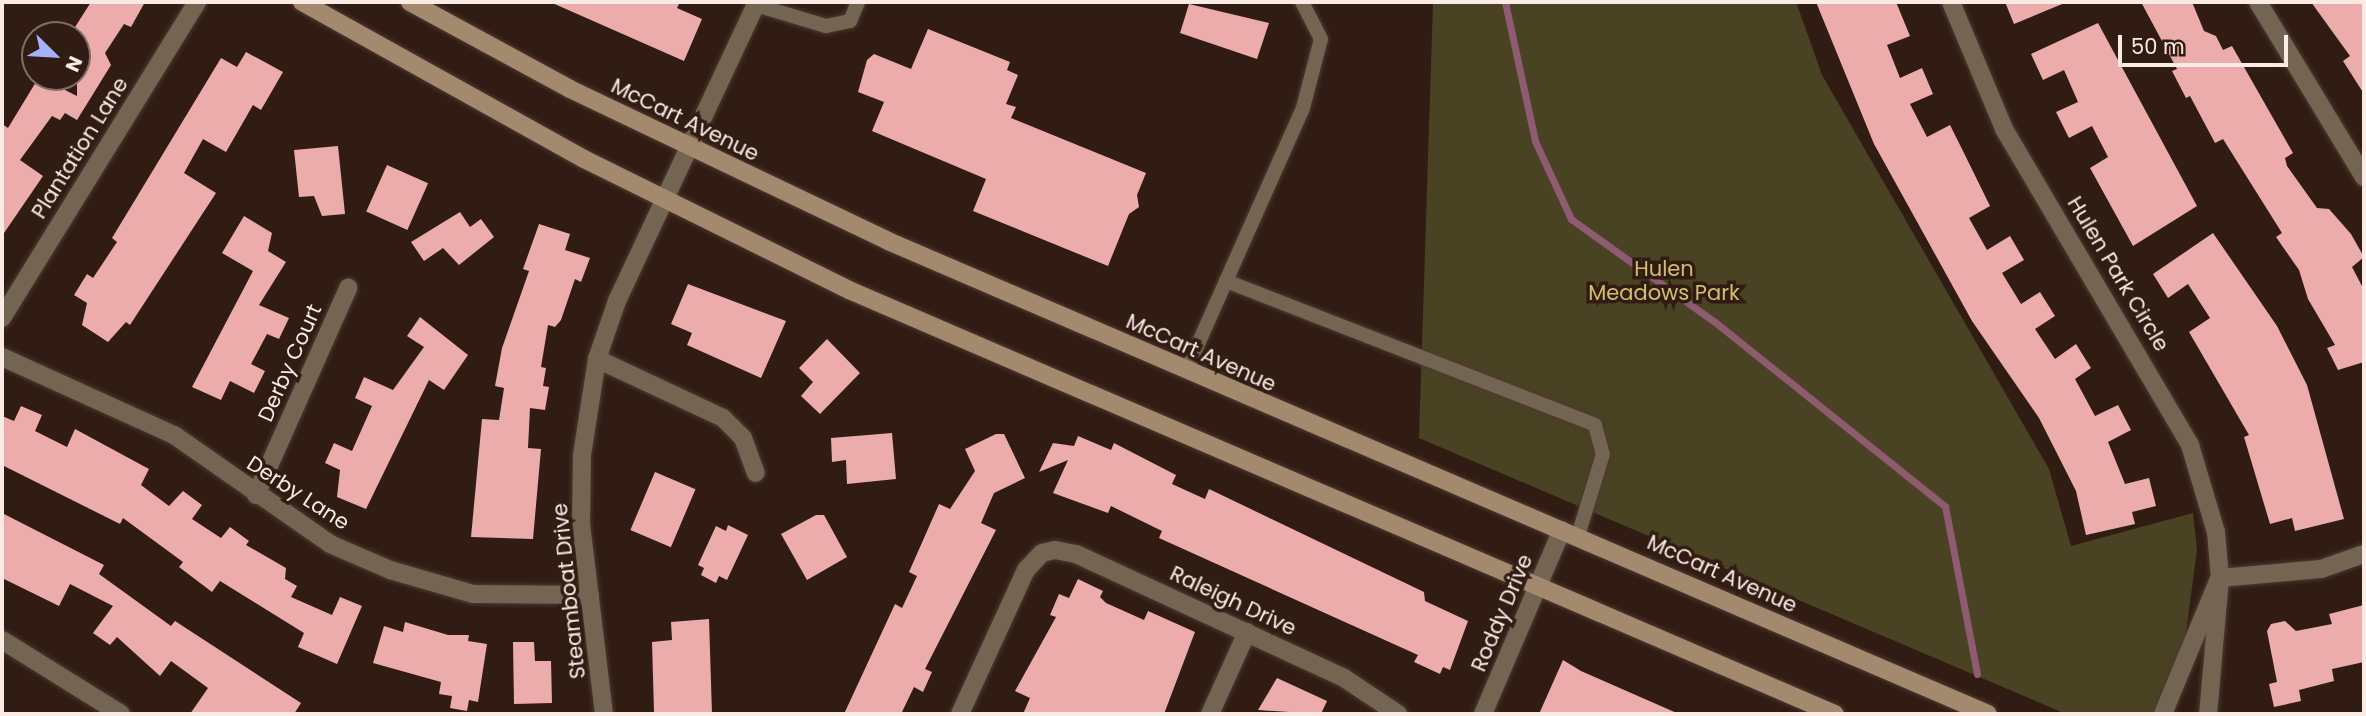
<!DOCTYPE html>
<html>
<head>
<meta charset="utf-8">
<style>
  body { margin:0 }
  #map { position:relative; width:2366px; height:716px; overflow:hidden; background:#311c13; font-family:Poppins,sans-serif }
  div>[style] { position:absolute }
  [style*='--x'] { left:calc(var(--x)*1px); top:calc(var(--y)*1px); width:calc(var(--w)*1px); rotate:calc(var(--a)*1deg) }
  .green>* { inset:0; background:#4a4323 }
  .stream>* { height:7px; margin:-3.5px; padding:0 3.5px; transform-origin:3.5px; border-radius:3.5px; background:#8f5b71 }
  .building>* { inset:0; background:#ecacac; transform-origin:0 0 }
  .roads { filter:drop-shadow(0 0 2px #4d3930) drop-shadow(0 0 2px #4d3930) }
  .lane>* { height:14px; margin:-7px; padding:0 7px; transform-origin:7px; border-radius:7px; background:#746553 }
  .street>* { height:18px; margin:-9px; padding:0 9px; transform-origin:9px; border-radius:9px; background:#746553 }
  .secondary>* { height:18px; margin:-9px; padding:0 9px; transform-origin:9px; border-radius:9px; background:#a38a6e }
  span { translate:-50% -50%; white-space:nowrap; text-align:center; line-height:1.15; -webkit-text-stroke:7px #311c13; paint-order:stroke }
  .street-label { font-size:21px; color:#faebe4 }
  .park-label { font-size:21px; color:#d2bf6e }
  .frame { position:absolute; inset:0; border:4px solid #faebe4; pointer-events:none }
  .north { position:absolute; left:21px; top:21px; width:70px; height:70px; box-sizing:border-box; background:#311c13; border:2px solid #816f67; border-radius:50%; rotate:114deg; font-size:19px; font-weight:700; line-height:28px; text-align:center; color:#faebe4 }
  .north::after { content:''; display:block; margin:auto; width:24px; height:32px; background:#a4b2fc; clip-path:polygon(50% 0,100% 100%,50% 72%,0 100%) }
  .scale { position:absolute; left:2118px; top:35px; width:170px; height:32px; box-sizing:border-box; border:4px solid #faebe4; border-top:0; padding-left:9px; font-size:21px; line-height:24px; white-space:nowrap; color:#faebe4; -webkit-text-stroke:5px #311c13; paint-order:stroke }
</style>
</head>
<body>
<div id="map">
  <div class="green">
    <i style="clip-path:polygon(1433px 2px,1796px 2px,1822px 75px,2049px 469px,2071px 546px,2193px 513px,2197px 550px,2182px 662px,2161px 714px,2066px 714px,1419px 438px)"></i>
  </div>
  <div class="stream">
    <i style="--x:1505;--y:2;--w:142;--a:77.8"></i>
    <i style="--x:1535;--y:141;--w:86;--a:65.2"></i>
    <i style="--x:1571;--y:219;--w:177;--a:35.6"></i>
    <i style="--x:1715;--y:322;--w:295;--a:38.7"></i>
    <i style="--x:1945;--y:506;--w:171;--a:79.2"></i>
  </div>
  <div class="building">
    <i style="clip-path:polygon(91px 2px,145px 2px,131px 27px,124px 24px,105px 53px,111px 65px,77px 120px,65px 113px,60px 120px,52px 116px,20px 160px,43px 176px,2px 236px,2px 124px,8px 128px,39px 77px,77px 96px,77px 35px,70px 35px)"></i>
    <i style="clip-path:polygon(550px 2px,680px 2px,677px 8px,702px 19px,684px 61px)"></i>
    <i style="clip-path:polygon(1816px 2px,1896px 2px,1910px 36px,1887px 45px,1900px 78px,1922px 68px,1933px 94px,1910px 104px,1927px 137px,1950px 125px,1963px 151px,1990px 206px,1969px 218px,1987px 250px,2010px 236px,2024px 260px,2002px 273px,2021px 304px,2040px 292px,2055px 316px,2035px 329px,2055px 359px,2076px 344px,2091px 368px,2075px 379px,2095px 416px,2118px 405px,2131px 430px,2108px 442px,2125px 484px,2149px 478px,2156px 506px,2132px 512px,2135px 524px,2086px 535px,2076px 491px,2039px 418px,1972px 321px,1874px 144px)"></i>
    <i style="clip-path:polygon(2005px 2px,2067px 2px,2014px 24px)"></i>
    <i style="clip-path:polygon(2141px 2px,2192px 2px,2204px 31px,2216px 36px,2223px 50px,2232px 46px,2293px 153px,2285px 158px,2287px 166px,2317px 208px,2329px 209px,2351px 234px,2364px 257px,2352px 267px,2364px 290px,2364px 362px,2338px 370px,2327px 348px,2335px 345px,2308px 299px,2299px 270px,2276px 237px,2282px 233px,2223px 139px,2215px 143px,2190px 96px,2186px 98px,2172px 71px,2177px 69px)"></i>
    <i style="clip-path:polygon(2311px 2px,2364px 2px,2364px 94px,2343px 61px,2350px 56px)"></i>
    <i style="clip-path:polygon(1189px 4px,1269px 23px,1257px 59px,1180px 33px)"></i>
    <i style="clip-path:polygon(2098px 23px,2197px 206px,2133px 246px,2090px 168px,2108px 157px,2092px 126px,2069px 138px,2056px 112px,2078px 102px,2064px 70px,2043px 80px,2031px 54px)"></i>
    <i style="clip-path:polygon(928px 29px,1010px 62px,1007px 70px,1018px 75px,1006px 104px,1016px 107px,1011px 118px,1146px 173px,1137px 195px,1139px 207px,1129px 214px,1108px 266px,973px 211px,986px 179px,872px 131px,884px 102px,858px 92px,867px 60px,874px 54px,911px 69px)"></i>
    <i style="clip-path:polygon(246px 52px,283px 72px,261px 110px,253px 105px,226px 152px,203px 139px,184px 173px,216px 193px,130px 325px,126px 322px,108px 342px,82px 325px,87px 303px,74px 295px,87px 274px,93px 278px,117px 242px,112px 238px,221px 58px,237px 67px)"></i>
    <i style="clip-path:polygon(338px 146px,345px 214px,322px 216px,314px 196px,299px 197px,294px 150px)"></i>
    <i style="left:387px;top:165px;width:45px;height:51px;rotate:24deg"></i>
    <i style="clip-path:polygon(460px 212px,470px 227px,481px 219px,494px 237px,459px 265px,443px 248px,424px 261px,411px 242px)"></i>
    <i style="clip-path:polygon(244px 216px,272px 233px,268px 251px,286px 262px,259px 305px,289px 318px,279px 339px,267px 334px,251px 364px,265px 371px,254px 393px,230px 381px,221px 400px,192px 387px,253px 271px,222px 253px)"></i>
    <i style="clip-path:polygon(539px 224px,570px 234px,565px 250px,590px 258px,581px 282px,575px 279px,561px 320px,555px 327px,548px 325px,541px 367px,546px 368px,543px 386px,549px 387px,545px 410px,530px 408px,528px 448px,541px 449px,533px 539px,471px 537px,482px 419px,499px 420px,504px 388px,495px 386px,502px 348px,529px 271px,523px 269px)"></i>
    <i style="clip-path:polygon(2213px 233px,2277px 326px,2307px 385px,2344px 519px,2295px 531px,2292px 518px,2270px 524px,2244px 437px,2249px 435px,2189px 332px,2210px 318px,2188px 284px,2168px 298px,2153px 274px)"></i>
    <i style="clip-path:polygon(688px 284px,786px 321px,761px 378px,687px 345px,692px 333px,671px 324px)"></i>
    <i style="clip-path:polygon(420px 317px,468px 355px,444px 390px,429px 380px,366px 509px,337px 497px,340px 470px,325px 463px,334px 443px,352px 451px,372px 406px,355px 398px,364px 377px,393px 390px,424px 347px,407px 336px)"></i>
    <i style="clip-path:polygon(827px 339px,860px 373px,820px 414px,801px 396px,813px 382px,799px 368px)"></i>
    <i style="clip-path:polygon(21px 406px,42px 415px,35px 431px,67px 447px,75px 429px,149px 469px,141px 485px,169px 506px,183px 491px,202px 505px,192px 519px,221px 538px,230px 527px,249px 541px,246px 545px,286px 568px,285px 579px,297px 586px,291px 597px,332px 615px,340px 597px,362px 606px,337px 664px,298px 647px,304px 633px,220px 581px,212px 592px,179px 567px,183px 562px,123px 518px,120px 524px,2px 465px,2px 416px,14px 421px)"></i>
    <i style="clip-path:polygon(892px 433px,896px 479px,847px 484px,846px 460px,832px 462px,831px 438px)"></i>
    <i style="clip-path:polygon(996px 434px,1004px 434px,1025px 478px,994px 493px,981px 523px,996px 530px,925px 669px,932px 672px,923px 692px,914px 687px,901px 714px,844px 714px,895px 604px,902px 608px,917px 576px,909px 572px,939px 504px,950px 509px,975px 471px,965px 449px)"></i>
    <i style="clip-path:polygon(1078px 436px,1111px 450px,1114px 443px,1176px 475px,1172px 484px,1205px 499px,1209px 489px,1424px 592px,1425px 601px,1468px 621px,1450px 670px,1443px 667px,1440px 674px,1414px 662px,1418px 655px,1159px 538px,1162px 531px,1111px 506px,1108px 513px,1053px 493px,1068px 460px,1039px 472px,1053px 443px,1074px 446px)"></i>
    <i style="left:655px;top:472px;width:44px;height:63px;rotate:23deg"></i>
    <i style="clip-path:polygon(2px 513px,104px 565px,99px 574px,171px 626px,175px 621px,301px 703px,294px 714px,190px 714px,208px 688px,171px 661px,160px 676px,117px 637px,110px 645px,93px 633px,113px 606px,70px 584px,59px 606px,2px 578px)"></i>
    <i style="clip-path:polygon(816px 515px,824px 515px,847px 557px,807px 580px,781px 534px)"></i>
    <i style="clip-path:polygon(728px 525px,748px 535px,727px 580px,719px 576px,716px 583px,701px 575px,704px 568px,698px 565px,716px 526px,726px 531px)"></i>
    <i style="clip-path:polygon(1078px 579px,1103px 591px,1100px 597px,1106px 603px,1144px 620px,1148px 611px,1195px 632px,1164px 714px,1023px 714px,1030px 698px,1015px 691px,1056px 617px,1050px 615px,1059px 594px,1069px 598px)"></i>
    <i style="clip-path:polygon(2364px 605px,2364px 662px,2332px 669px,2334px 681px,2299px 690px,2301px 701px,2274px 707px,2269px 684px,2277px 682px,2267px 631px,2271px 624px,2285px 621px,2296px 631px,2332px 624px,2329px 614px)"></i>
    <i style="clip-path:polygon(709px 619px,712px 714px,654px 712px,652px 642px,672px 640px,671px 622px)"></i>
    <i style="clip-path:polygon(405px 622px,448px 635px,469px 635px,468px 641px,487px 644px,478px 702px,469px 700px,467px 711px,450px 708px,452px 696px,439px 694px,441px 682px,373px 663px,384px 626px,403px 632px)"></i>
    <i style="clip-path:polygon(513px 642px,534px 642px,535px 661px,551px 661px,552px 703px,514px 704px)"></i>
    <i style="clip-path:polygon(1563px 660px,1581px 671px,1679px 714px,1539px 714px)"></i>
    <i style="clip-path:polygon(1277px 678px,1327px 701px,1321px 714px,1258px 710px)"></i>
  </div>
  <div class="roads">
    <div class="lane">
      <i style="--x:756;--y:5;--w:73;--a:16.7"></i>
      <i style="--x:826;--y:26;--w:25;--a:-12"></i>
      <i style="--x:850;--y:21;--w:21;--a:-67"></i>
      <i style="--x:1226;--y:281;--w:189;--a:-66"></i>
      <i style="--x:1303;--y:108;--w:71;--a:-75.4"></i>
      <i style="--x:1321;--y:39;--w:42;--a:-117.2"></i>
      <i style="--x:1186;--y:371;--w:98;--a:-66"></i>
      <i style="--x:1226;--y:281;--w:396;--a:21.3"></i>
      <i style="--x:1595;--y:425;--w:30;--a:75"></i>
      <i style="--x:1603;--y:454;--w:86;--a:107"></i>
    </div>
    <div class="street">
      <i style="--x:1951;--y:2;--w:138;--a:67.3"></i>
      <i style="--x:2004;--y:129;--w:367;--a:59.5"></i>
      <i style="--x:2190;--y:445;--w:91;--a:73.4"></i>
      <i style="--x:2216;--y:532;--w:46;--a:85"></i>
      <i style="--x:2220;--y:578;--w:137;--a:95"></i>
      <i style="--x:2258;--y:2;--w:205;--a:58.8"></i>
      <i style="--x:2;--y:318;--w:371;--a:-58.3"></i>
      <i style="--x:2;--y:357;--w:189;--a:24.4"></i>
      <i style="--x:174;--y:435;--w:190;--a:34.9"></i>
      <i style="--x:330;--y:544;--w:65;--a:23.4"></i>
      <i style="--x:390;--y:570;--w:86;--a:16.1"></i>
      <i style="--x:473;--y:594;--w:117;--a:0.5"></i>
      <i style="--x:597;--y:359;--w:139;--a:25.1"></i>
      <i style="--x:723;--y:418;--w:28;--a:45"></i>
      <i style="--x:743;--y:438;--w:37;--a:70"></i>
      <i style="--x:256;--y:495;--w:227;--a:-66"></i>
      <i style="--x:2220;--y:578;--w:101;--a:-5.1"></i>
      <i style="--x:2321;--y:569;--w:46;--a:-19.2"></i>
      <i style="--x:2;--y:640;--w:140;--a:31.9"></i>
      <i style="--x:604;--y:714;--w:191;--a:-96.9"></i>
      <i style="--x:581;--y:524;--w:69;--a:-89.2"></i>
      <i style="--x:582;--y:455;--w:97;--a:-81.1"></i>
      <i style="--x:597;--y:359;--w:61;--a:-71"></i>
      <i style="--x:617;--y:301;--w:330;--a:-64.9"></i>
      <i style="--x:960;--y:714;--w:158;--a:-65.4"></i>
      <i style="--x:1026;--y:570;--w:23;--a:-47"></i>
      <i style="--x:1042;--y:553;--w:13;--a:-13"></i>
      <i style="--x:1055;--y:550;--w:21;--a:11"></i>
      <i style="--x:1076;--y:554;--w:295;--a:24.8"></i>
      <i style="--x:1344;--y:678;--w:65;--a:33.7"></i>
      <i style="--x:1210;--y:714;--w:90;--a:-65.7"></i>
      <i style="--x:1483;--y:714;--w:200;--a:-66.8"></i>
      <i style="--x:2163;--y:714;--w:144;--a:-67.5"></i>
    </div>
    <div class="secondary">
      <i style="--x:302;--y:2;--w:323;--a:29.1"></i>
      <i style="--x:584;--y:159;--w:296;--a:26.3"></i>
      <i style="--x:849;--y:290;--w:1073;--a:23.27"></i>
      <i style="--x:410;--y:2;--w:182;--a:28.5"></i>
      <i style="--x:570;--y:89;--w:352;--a:25.5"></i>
      <i style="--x:888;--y:241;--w:1197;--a:23.27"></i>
    </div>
  </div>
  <div class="street-label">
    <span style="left:685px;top:120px;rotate:26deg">McCart Avenue</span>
    <span style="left:80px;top:148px;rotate:-58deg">Plantation Lane</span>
    <span style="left:2118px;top:274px;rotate:59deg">Hulen Park Circle</span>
    <span style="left:1201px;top:353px;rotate:24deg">McCart Avenue</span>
    <span style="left:290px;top:363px;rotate:-66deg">Derby Court</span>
    <span style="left:298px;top:493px;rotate:33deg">Derby Lane</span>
    <span style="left:1722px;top:574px;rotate:24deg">McCart Avenue</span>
    <span style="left:569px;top:591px;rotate:-96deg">Steamboat Drive</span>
    <span style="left:1233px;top:601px;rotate:25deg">Raleigh Drive</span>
    <span style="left:1502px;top:613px;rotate:-67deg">Roddy Drive</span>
  </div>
  <div class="park-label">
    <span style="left:1664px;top:281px">Hulen<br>Meadows Park</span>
  </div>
  <div class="frame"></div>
  <div class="north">N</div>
  <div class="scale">50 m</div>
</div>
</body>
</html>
